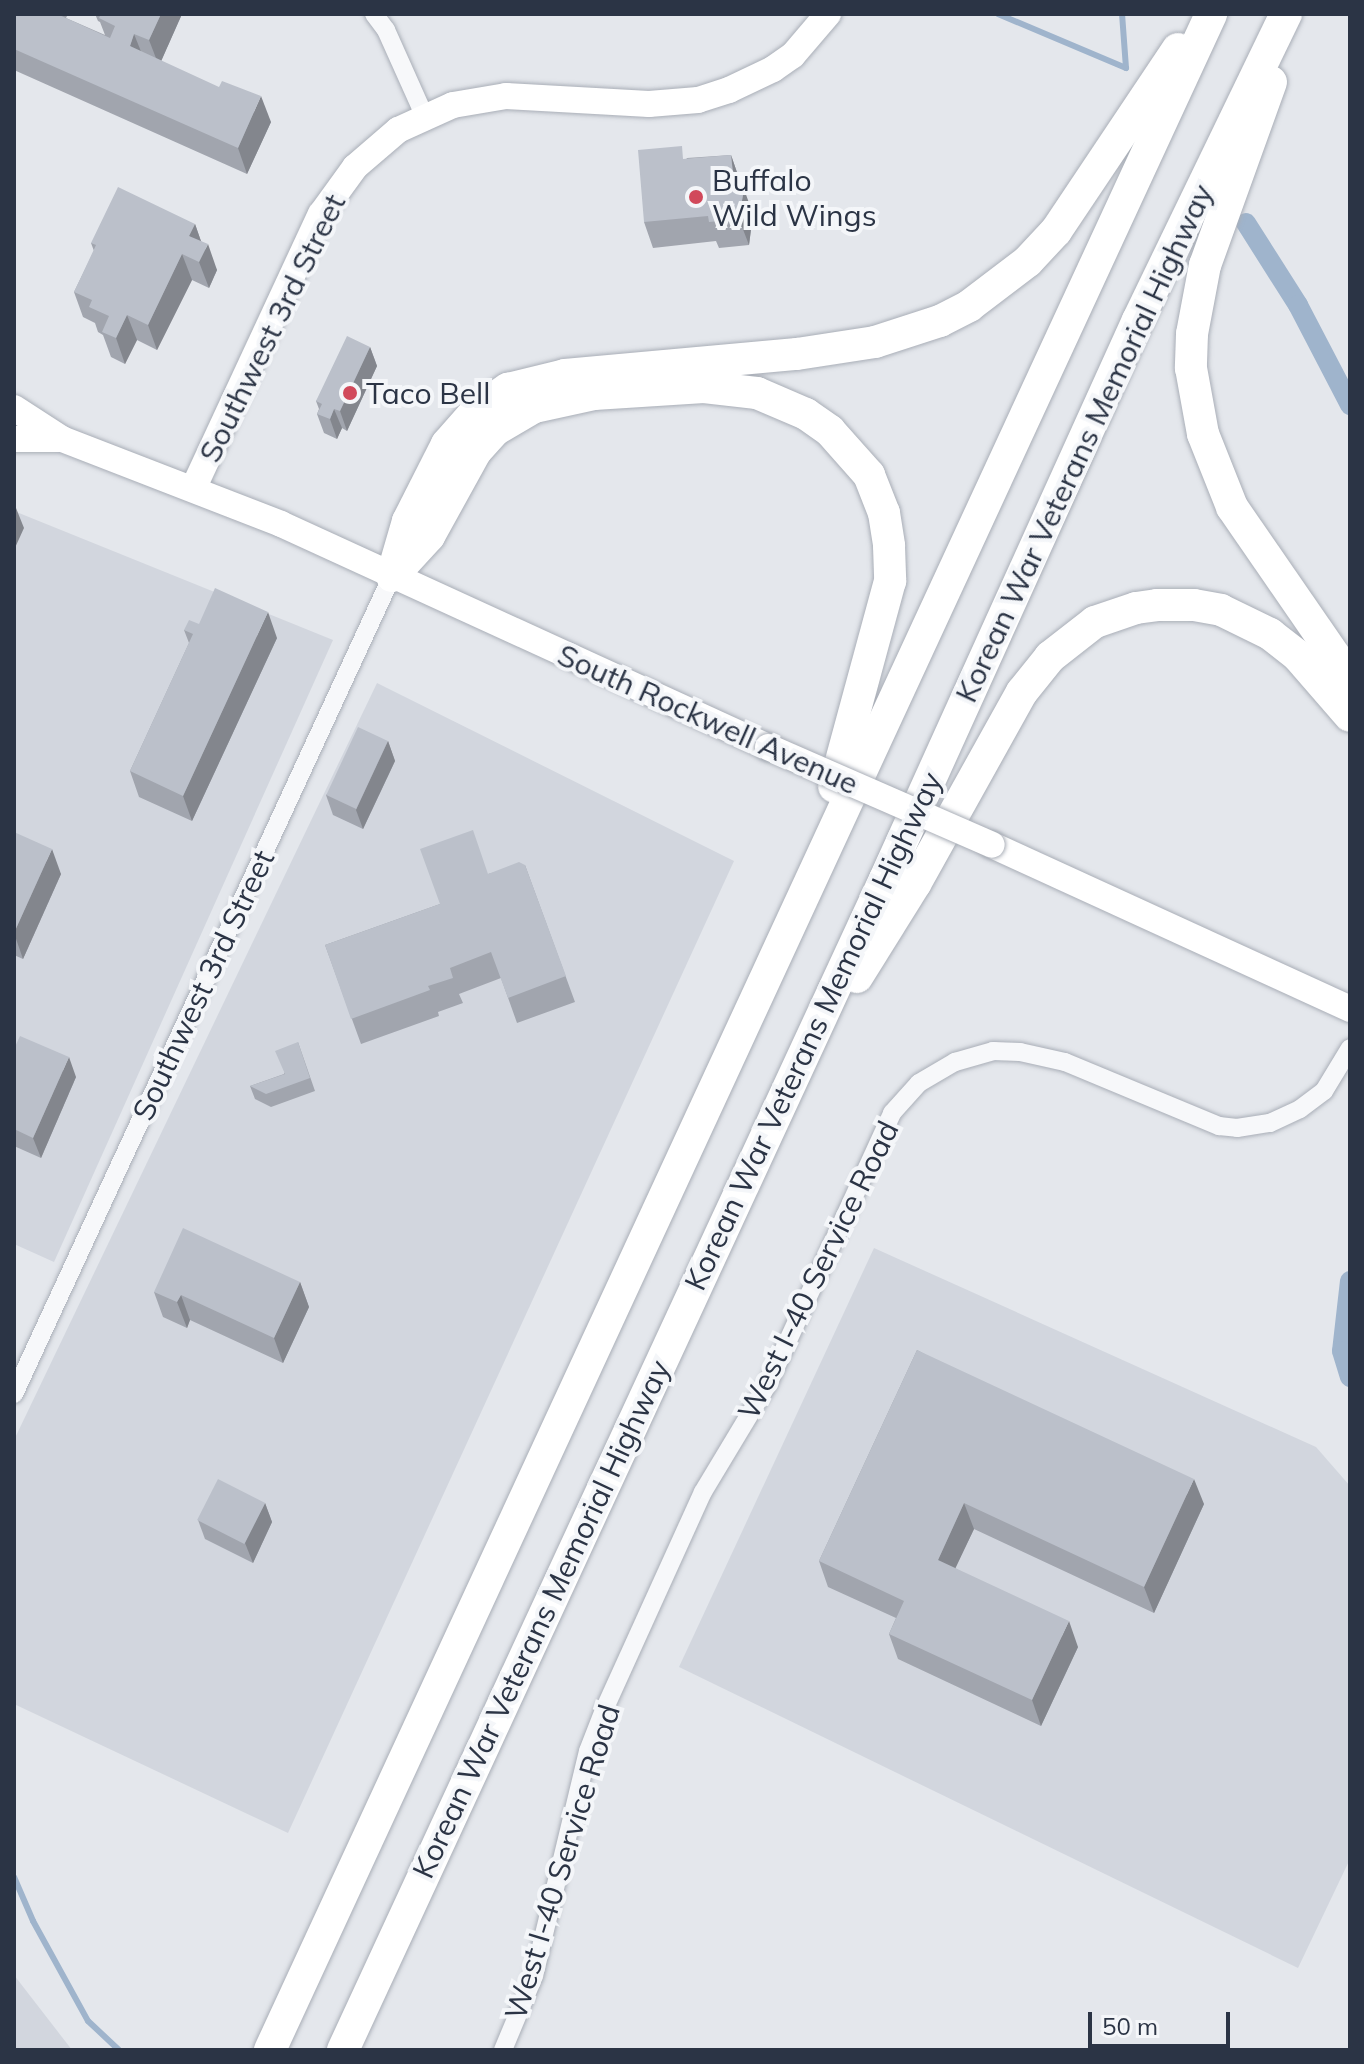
<!DOCTYPE html>
<html>
<head>
<meta charset="utf-8">
<style>
  body { margin:0 }
  #map { position:relative; width:1364px; height:2064px; overflow:hidden; background:#e4e7ec; font-family:Mulish,sans-serif }
  div>[style] { position:absolute }
  [style*='--x'] { left:calc(var(--x)*1px); top:calc(var(--y)*1px); width:calc(var(--w)*1px); rotate:calc(var(--a)*1deg) }
  .built>* { inset:0; background:#d2d6de }
  .stream>* { height:6px; margin:-3px; padding:0 3px; transform-origin:3px; border-radius:3px; background:#9fb4cc }
  .canal>* { height:20px; margin:-10px; padding:0 10px; transform-origin:10px; border-radius:10px; background:#9fb4cc }
  .roads { filter:drop-shadow(0 0 2px #a9aeb7) drop-shadow(0 0 2px #a9aeb7) }
  .street>* { height:18px; margin:-9px; padding:0 9px; transform-origin:9px; border-radius:9px; background:#f7f8fa }
  .secondary>* { height:26px; margin:-13px; padding:0 13px; transform-origin:13px; border-radius:13px; background:#fff }
  .highway>* { height:32px; margin:-16px; padding:0 16px; transform-origin:16px; border-radius:16px; background:#fff }
  .bridges { filter:drop-shadow(0 0 2px #a9aeb7) drop-shadow(0 0 2px #a9aeb7) }
  .secondary-bridge>* { height:26px; margin:-13px; padding:0 13px; transform-origin:13px; border-radius:13px; background:#fff }
  .wall>* { inset:0; background:#a1a5ae }
  .shaded-wall>* { inset:0; background:#83868d }
  .building>* { inset:0; background:#bbc0ca; transform-origin:0 0 }
  .dots>* { width:22px; height:22px; translate:-50% -50%; box-sizing:border-box; border:4px solid #f4f6f9; border-radius:50% }
  span { translate:-50% -50%; white-space:nowrap; text-align:center; line-height:1.15; -webkit-text-stroke:8px #f4f6f9; paint-order:stroke }
  .poi-label { font-size:30px; color:#2b3445 }
  .left { translate:0 -50%; text-align:left }
  .street-label { font-size:30px; color:#2b3445 }
  .frame { position:absolute; inset:0; border:16px solid #2b3445; pointer-events:none }
  .scale { position:absolute; left:1088px; top:2012px; width:142px; height:36px; box-sizing:border-box; border:4px solid #2b3445; border-top:0; padding-left:10px; font-size:24px; line-height:28px; white-space:nowrap; color:#2b3445; -webkit-text-stroke:6px #f4f6f9; paint-order:stroke }
</style>
</head>
<body>
<div id="map">
  <div class="built">
    <i style="clip-path:polygon(14px 511px,333px 640px,54px 1262px,14px 1244px)"></i>
    <i style="clip-path:polygon(377px 683px,734px 861px,288px 1833px,14px 1704px,14px 1440px)"></i>
    <i style="clip-path:polygon(874px 1248px,1316px 1447px,1350px 1486px,1350px 1859px,1298px 1968px,679px 1667px)"></i>
    <i style="clip-path:polygon(14px 1975px,72px 2050px,14px 2050px)"></i>
  </div>
  <div class="stream">
    <i style="--x:998;--y:14;--w:139;--a:22.9"></i>
    <i style="--x:1126;--y:68;--w:54;--a:-94.2"></i>
    <i style="--x:14;--y:1877;--w:48;--a:66.6"></i>
    <i style="--x:33;--y:1921;--w:114;--a:61.2"></i>
    <i style="--x:88;--y:2021;--w:42;--a:43.1"></i>
  </div>
  <div class="canal">
    <i style="--x:1246;--y:223;--w:97;--a:57.6"></i>
    <i style="--x:1298;--y:305;--w:113;--a:62.5"></i>
    <i style="--x:1350;--y:1281;--w:70;--a:96.5"></i>
    <i style="--x:1342;--y:1351;--w:27;--a:73"></i>
  </div>
  <div class="roads">
    <div class="street">
      <i style="--x:374;--y:14;--w:20;--a:53"></i>
      <i style="--x:386;--y:30;--w:93;--a:65.9"></i>
      <i style="--x:14;--y:1394;--w:901;--a:-65.2"></i>
      <i style="--x:503;--y:2050;--w:80;--a:-67.3"></i>
      <i style="--x:534;--y:1976;--w:231;--a:-76.5"></i>
      <i style="--x:588;--y:1751;--w:44;--a:-68.7"></i>
      <i style="--x:604;--y:1710;--w:239;--a:-65.6"></i>
      <i style="--x:703;--y:1492;--w:128;--a:-59"></i>
      <i style="--x:769;--y:1382;--w:296;--a:-65.4"></i>
      <i style="--x:892;--y:1113;--w:40;--a:-48"></i>
      <i style="--x:919;--y:1083;--w:42;--a:-30.3"></i>
      <i style="--x:955;--y:1062;--w:40;--a:-16"></i>
      <i style="--x:993;--y:1051;--w:27;--a:2"></i>
      <i style="--x:1020;--y:1052;--w:46;--a:12.5"></i>
      <i style="--x:1065;--y:1062;--w:167;--a:22.6"></i>
      <i style="--x:1219;--y:1126;--w:18;--a:6"></i>
      <i style="--x:1237;--y:1128;--w:33;--a:-9"></i>
      <i style="--x:1270;--y:1123;--w:33;--a:-25"></i>
      <i style="--x:1300;--y:1109;--w:30;--a:-37"></i>
      <i style="--x:1324;--y:1091;--w:50;--a:-58.8"></i>
    </div>
    <div class="secondary">
      <i style="--x:14;--y:408;--w:57;--a:32.9"></i>
      <i style="--x:62;--y:439;--w:235;--a:21.2"></i>
      <i style="--x:281;--y:524;--w:536;--a:24.6"></i>
      <i style="--x:14;--y:439;--w:48;--a:0"></i>
      <i style="--x:194;--y:487;--w:301;--a:-65.1"></i>
      <i style="--x:321;--y:214;--w:58;--a:-54.1"></i>
      <i style="--x:355;--y:167;--w:57;--a:-40.7"></i>
      <i style="--x:398;--y:130;--w:60;--a:-24.4"></i>
      <i style="--x:453;--y:105;--w:54;--a:-9.6"></i>
      <i style="--x:506;--y:96;--w:143;--a:3.2"></i>
      <i style="--x:649;--y:104;--w:49;--a:-4.7"></i>
      <i style="--x:698;--y:100;--w:33;--a:-18"></i>
      <i style="--x:729;--y:90;--w:49;--a:-25.5"></i>
      <i style="--x:773;--y:69;--w:24;--a:-35"></i>
      <i style="--x:793;--y:55;--w:54;--a:-49.5"></i>
      <i style="--x:992;--y:845;--w:394;--a:24.6"></i>
    </div>
    <div class="highway">
      <i style="--x:1271;--y:82;--w:195;--a:109.8"></i>
      <i style="--x:1205;--y:265;--w:70;--a:100.7"></i>
      <i style="--x:1192;--y:334;--w:34;--a:92"></i>
      <i style="--x:1191;--y:368;--w:67;--a:79.7"></i>
      <i style="--x:1203;--y:434;--w:79;--a:68.3"></i>
      <i style="--x:1232;--y:507;--w:208;--a:55.4"></i>
      <i style="--x:396;--y:572;--w:49;--a:-47.5"></i>
      <i style="--x:429;--y:536;--w:97;--a:-61.1"></i>
      <i style="--x:476;--y:451;--w:28;--a:-48"></i>
      <i style="--x:495;--y:430;--w:45;--a:-30.5"></i>
      <i style="--x:534;--y:407;--w:61;--a:-12.2"></i>
      <i style="--x:594;--y:394;--w:110;--a:-3.6"></i>
      <i style="--x:704;--y:387;--w:53;--a:6.5"></i>
      <i style="--x:757;--y:393;--w:53;--a:23.2"></i>
      <i style="--x:806;--y:414;--w:29;--a:35"></i>
      <i style="--x:830;--y:431;--w:59;--a:48.4"></i>
      <i style="--x:869;--y:475;--w:41;--a:68.5"></i>
      <i style="--x:884;--y:513;--w:33;--a:81"></i>
      <i style="--x:889;--y:546;--w:35;--a:88"></i>
      <i style="--x:890;--y:581;--w:213;--a:105.2"></i>
      <i style="--x:392;--y:576;--w:57;--a:-73.8"></i>
      <i style="--x:408;--y:521;--w:86;--a:-63.1"></i>
      <i style="--x:447;--y:444;--w:44;--a:-48.7"></i>
      <i style="--x:476;--y:411;--w:39;--a:-35"></i>
      <i style="--x:508;--y:389;--w:59;--a:-13.8"></i>
      <i style="--x:565;--y:375;--w:233;--a:-5.2"></i>
      <i style="--x:797;--y:354;--w:79;--a:-8.7"></i>
      <i style="--x:875;--y:342;--w:68;--a:-17.9"></i>
      <i style="--x:940;--y:321;--w:33;--a:-27"></i>
      <i style="--x:969;--y:306;--w:74;--a:-37.3"></i>
      <i style="--x:1028;--y:261;--w:41;--a:-47"></i>
      <i style="--x:1056;--y:231;--w:219;--a:-56.2"></i>
      <i style="--x:857;--y:977;--w:110;--a:-58.1"></i>
      <i style="--x:915;--y:884;--w:220;--a:-60.9"></i>
      <i style="--x:1022;--y:692;--w:45;--a:-51.3"></i>
      <i style="--x:1050;--y:657;--w:57;--a:-37.9"></i>
      <i style="--x:1095;--y:622;--w:43;--a:-18.9"></i>
      <i style="--x:1136;--y:608;--w:21;--a:-8"></i>
      <i style="--x:1157;--y:605;--w:37;--a:0"></i>
      <i style="--x:1194;--y:605;--w:27;--a:10"></i>
      <i style="--x:1221;--y:610;--w:55;--a:26.1"></i>
      <i style="--x:1270;--y:634;--w:36;--a:38"></i>
      <i style="--x:1298;--y:656;--w:79;--a:49.1"></i>
      <i style="--x:270;--y:2050;--w:2243;--a:-65.19"></i>
      <i style="--x:343;--y:2050;--w:1290;--a:-65.16"></i>
      <i style="--x:885;--y:879;--w:614;--a:-65.65"></i>
      <i style="--x:1138;--y:320;--w:340;--a:-64.2"></i>
    </div>
  </div>
  <div class="bridges">
    <div class="secondary-bridge">
      <i style="--x:768;--y:747;--w:244;--a:23.6"></i>
    </div>
  </div>
  <div class="wall">
    <i style="clip-path:polygon(14px 14px,68px 14px,66px 18px,105px 35px,100px 22px,98px 21px,95px 14px,182px 14px,161px 61px,271px 122px,247px 174px,14px 70px)"></i>
    <i style="clip-path:polygon(731px 155px,740px 181px,741px 188px,753px 214px,749px 245px,719px 248px,716px 241px,653px 248px,644px 222px,687px 158px)"></i>
    <i style="clip-path:polygon(195px 224px,201px 241px,217px 270px,209px 288px,192px 280px,157px 350px,137px 340px,125px 364px,111px 357px,103px 335px,98px 332px,95px 323px,83px 317px,74px 292px,94px 251px,91px 243px)"></i>
    <i style="clip-path:polygon(370px 347px,377px 366px,347px 431px,342px 428px,337px 439px,324px 433px,317px 414px,319px 409px,316px 401px)"></i>
    <i style="clip-path:polygon(184px 630px,277px 638px,192px 821px,139px 797px,130px 771px,189px 643px)"></i>
    <i style="clip-path:polygon(388px 741px,395px 761px,363px 829px,333px 815px,326px 795px)"></i>
    <i style="clip-path:polygon(14px 832px,61px 874px,23px 959px,14px 955px)"></i>
    <i style="clip-path:polygon(525px 865px,575px 1002px,517px 1023px,501px 978px,459px 994px,463px 1003px,438px 1012px,439px 1016px,361px 1044px,325px 945px,440px 904px,488px 874px)"></i>
    <i style="clip-path:polygon(298px 1042px,315px 1091px,271px 1107px,255px 1099px,250px 1086px,284px 1074px)"></i>
    <i style="clip-path:polygon(14px 1049px,76px 1077px,41px 1158px,14px 1146px)"></i>
    <i style="clip-path:polygon(300px 1282px,309px 1307px,283px 1363px,190px 1320px,187px 1328px,163px 1317px,154px 1292px)"></i>
    <i style="clip-path:polygon(917px 1350px,1204px 1504px,1154px 1613px,974px 1529px,955px 1568px,1078px 1647px,1041px 1726px,898px 1659px,889px 1634px,896px 1618px,828px 1587px,819px 1561px)"></i>
    <i style="clip-path:polygon(265px 1503px,272px 1522px,253px 1563px,205px 1539px,198px 1520px)"></i>
  </div>
  <div class="shaded-wall">
    <i style="clip-path:polygon(161px 14px,182px 14px,159px 66px,149px 40px)"></i>
    <i style="clip-path:polygon(134px 34px,144px 59px,130px 46px)"></i>
    <i style="clip-path:polygon(261px 96px,271px 122px,247px 174px,238px 148px)"></i>
    <i style="clip-path:polygon(731px 155px,740px 181px,742px 200px,744px 189px,753px 214px,749px 245px,739px 219px)"></i>
    <i style="clip-path:polygon(195px 224px,204px 250px,189px 236px)"></i>
    <i style="clip-path:polygon(208px 244px,217px 270px,209px 288px,199px 262px)"></i>
    <i style="clip-path:polygon(182px 254px,192px 280px,157px 350px,148px 325px)"></i>
    <i style="clip-path:polygon(127px 315px,137px 340px,125px 364px,116px 338px)"></i>
    <i style="clip-path:polygon(370px 347px,377px 366px,347px 431px,340px 411px)"></i>
    <i style="clip-path:polygon(334px 409px,342px 428px,337px 439px,330px 419px)"></i>
    <i style="clip-path:polygon(14px 503px,24px 528px,14px 550px)"></i>
    <i style="clip-path:polygon(268px 612px,277px 638px,192px 821px,183px 796px)"></i>
    <i style="clip-path:polygon(388px 741px,395px 761px,363px 829px,356px 810px)"></i>
    <i style="clip-path:polygon(52px 849px,61px 874px,23px 959px,14px 933px)"></i>
    <i style="clip-path:polygon(69px 1057px,76px 1077px,41px 1158px,33px 1138px)"></i>
    <i style="clip-path:polygon(300px 1282px,309px 1307px,283px 1363px,274px 1338px)"></i>
    <i style="clip-path:polygon(181px 1295px,190px 1320px,187px 1328px,177px 1302px)"></i>
    <i style="clip-path:polygon(1194px 1479px,1204px 1504px,1154px 1613px,1144px 1587px)"></i>
    <i style="clip-path:polygon(265px 1503px,272px 1522px,253px 1563px,245px 1543px)"></i>
    <i style="clip-path:polygon(964px 1503px,974px 1529px,947px 1586px,938px 1560px)"></i>
    <i style="clip-path:polygon(1069px 1621px,1078px 1647px,1041px 1726px,1032px 1700px)"></i>
  </div>
  <div class="building">
    <i style="clip-path:polygon(14px 14px,57px 14px,110px 38px,115px 26px,99px 18px,101px 14px,161px 14px,149px 40px,134px 34px,130px 46px,219px 87px,222px 81px,261px 96px,238px 148px,14px 49px)"></i>
    <i style="clip-path:polygon(682px 146px,683px 159px,731px 155px,734px 185px,744px 189px,739px 219px,709px 222px,708px 216px,644px 222px,638px 150px)"></i>
    <i style="clip-path:polygon(118px 187px,195px 224px,189px 236px,208px 244px,199px 262px,182px 254px,148px 325px,127px 315px,116px 338px,102px 332px,109px 316px,89px 307px,92px 300px,74px 292px,96px 245px,91px 243px)"></i>
    <i style="clip-path:polygon(347px 336px,370px 347px,340px 411px,334px 409px,330px 419px,317px 414px,322px 404px,316px 401px)"></i>
    <i style="clip-path:polygon(215px 588px,268px 612px,183px 796px,130px 771px,193px 634px,184px 630px,189px 620px,199px 624px)"></i>
    <i style="left:358px;top:727px;width:33px;height:75px;rotate:25deg"></i>
    <i style="clip-path:polygon(473px 830px,488px 874px,519px 862px,525px 865px,566px 976px,508px 998px,491px 952px,450px 968px,453px 978px,428px 986px,430px 990px,351px 1019px,325px 945px,440px 904px,420px 849px)"></i>
    <i style="clip-path:polygon(14px 832px,52px 849px,14px 933px)"></i>
    <i style="clip-path:polygon(20px 1036px,69px 1057px,33px 1138px,14px 1129px,14px 1049px)"></i>
    <i style="clip-path:polygon(298px 1042px,310px 1078px,266px 1094px,250px 1086px,285px 1074px,275px 1051px)"></i>
    <i style="clip-path:polygon(183px 1228px,300px 1282px,274px 1338px,181px 1295px,177px 1302px,154px 1292px)"></i>
    <i style="clip-path:polygon(917px 1350px,1194px 1479px,1144px 1587px,964px 1503px,938px 1560px,1069px 1621px,1032px 1700px,889px 1634px,904px 1601px,819px 1561px)"></i>
    <i style="left:218px;top:1479px;width:53px;height:46px;rotate:27deg"></i>
  </div>
  <div class="dots">
    <i style="left:696px;top:197px;background:#d1495b"></i>
    <i style="left:350px;top:393px;background:#d1495b"></i>
  </div>
  <div class="poi-label">
    <span class="left" style="left:712px;top:197px">Buffalo<br>Wild Wings</span>
    <span class="left" style="left:366px;top:393px">Taco Bell</span>
  </div>
  <div class="street-label">
    <span style="left:272px;top:328px;rotate:-64deg">Southwest 3rd Street</span>
    <span style="left:1084px;top:443px;rotate:-65deg">Korean War Veterans Memorial Highway</span>
    <span style="left:708px;top:719px;rotate:24deg">South Rockwell Avenue</span>
    <span style="left:203px;top:985px;rotate:-65deg">Southwest 3rd Street</span>
    <span style="left:813px;top:1031px;rotate:-65deg">Korean War Veterans Memorial Highway</span>
    <span style="left:818px;top:1270px;rotate:-64deg">West I-40 Service Road</span>
    <span style="left:541px;top:1619px;rotate:-65deg">Korean War Veterans Memorial Highway</span>
    <span style="left:562px;top:1862px;rotate:-73deg">West I-40 Service Road</span>
  </div>
  <div class="frame"></div>
  <div class="scale">50 m</div>
</div>
</body>
</html>
